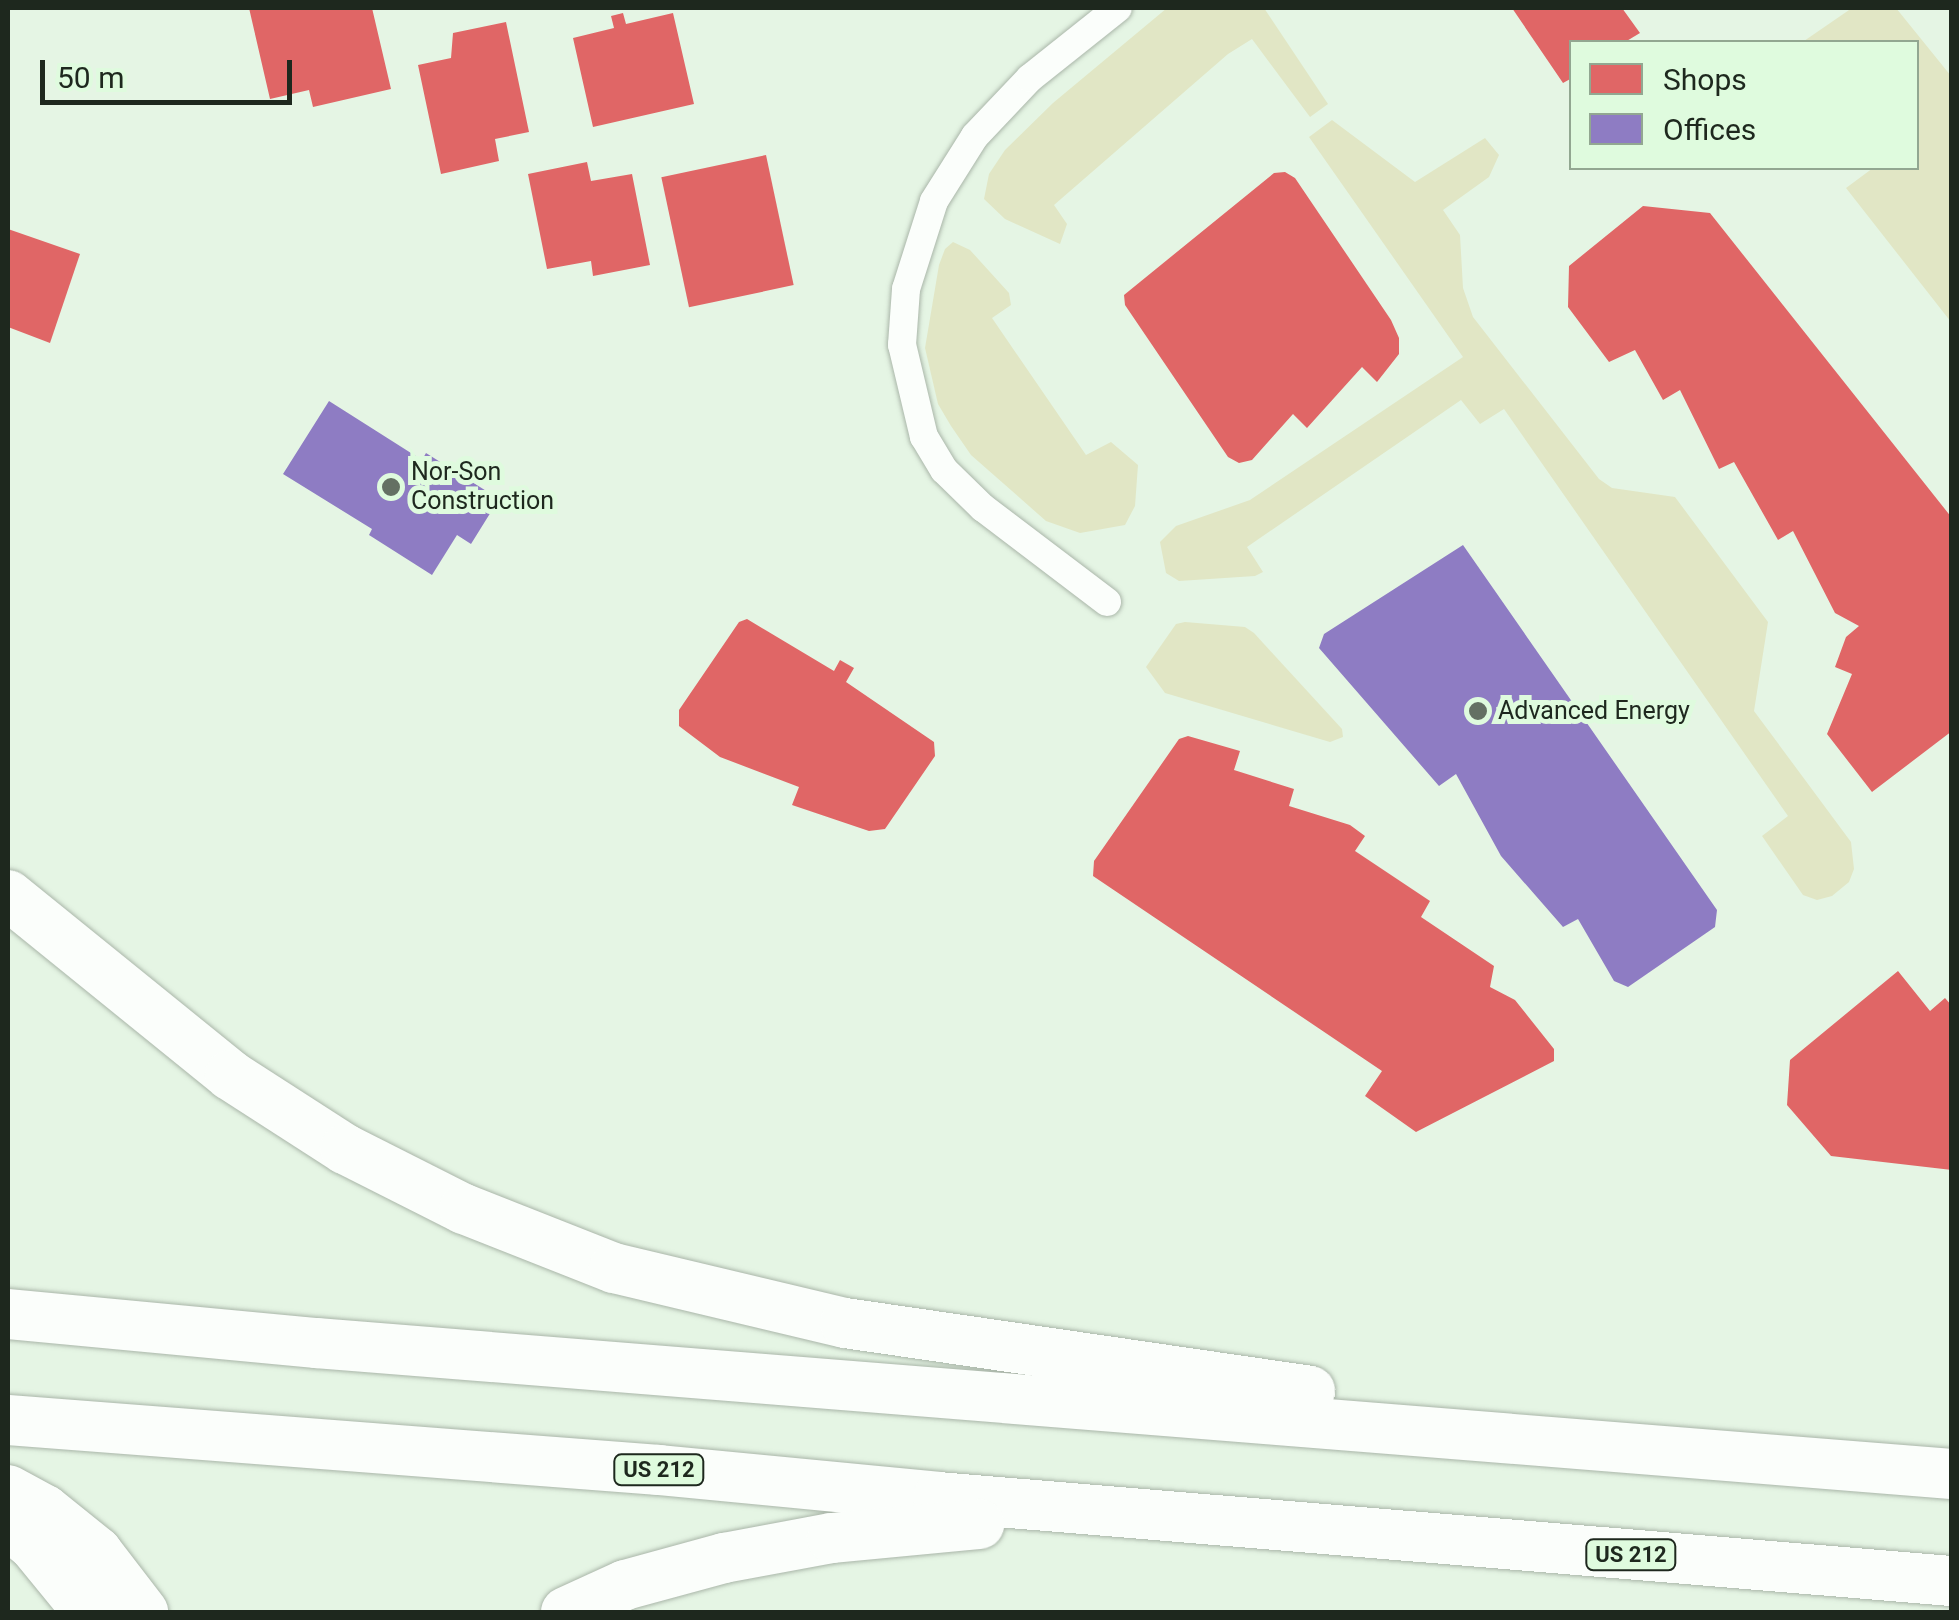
<!DOCTYPE html>
<html>
<head>
<meta charset="utf-8">
<style>
  body { margin:0 }
  #map { position:relative; width:1959px; height:1620px; overflow:hidden; background:#e5f5e4; font-family:Roboto,sans-serif }
  div>[style] { position:absolute }
  [style*='--x'] { left:calc(var(--x)*1px); top:calc(var(--y)*1px); width:calc(var(--w)*1px); rotate:calc(var(--a)*1deg) }
  .green>* { inset:0; background:#e1e6c5 }
  .shops>* { inset:0; background:#e06666; transform-origin:0 0 }
  .offices>* { inset:0; background:#8e7cc3 }
  .roads { filter:drop-shadow(0 0 2px #aab6a9) drop-shadow(0 0 2px #aab6a9) }
  .street>* { height:28px; margin:-14px; padding:0 14px; transform-origin:14px; border-radius:14px; background:#fbfefb }
  .highway>* { height:50px; margin:-25px; padding:0 25px; transform-origin:25px; border-radius:25px; background:#fbfefb }
  .dots>* { width:28px; height:28px; translate:-50% -50%; box-sizing:border-box; border:5px solid #dffbde; border-radius:50% }
  span { translate:-50% -50%; white-space:nowrap; text-align:center; line-height:1.15; -webkit-text-stroke:10px #dffbde; paint-order:stroke }
  .shield-label span { padding:2px 8px; background:#dffbde; border:2px solid; border-radius:8px; -webkit-text-stroke-width:0 }
  .shield-label { font-size:22px; color:#1e281e; font-weight:700 }
  .poi-label { font-size:25px; color:#1e281e }
  .left { translate:0 -50%; text-align:left }
  .frame { position:absolute; inset:0; border:10px solid #1e281e; pointer-events:none }
  .legend { position:absolute; left:1569px; top:40px; width:350px; height:130px; box-sizing:border-box; background:#dffbde; border:2px solid #92a791; margin:0; padding:12px 18px; list-style:none; font-size:30px; color:#1e281e }
  .legend li { display:flex; align-items:center; gap:20px; height:50px }
  .legend b { width:50px; border:2px solid #92a791 }
  .scale { position:absolute; left:40px; top:60px; width:252px; height:45px; box-sizing:border-box; border:5px solid #1e281e; border-top:0; padding-left:12px; font-size:30px; line-height:35px; white-space:nowrap; color:#1e281e; -webkit-text-stroke:8px #dffbde; paint-order:stroke }
</style>
</head>
<body>
<div id="map">
  <div class="green">
    <i style="clip-path:polygon(1167px 8px,1264px 8px,1328px 104px,1310px 117px,1252px 39px,1228px 54px,1054px 205px,1067px 224px,1060px 244px,1005px 219px,984px 199px,989px 174px,1005px 150px,1053px 103px)"></i>
    <i style="clip-path:polygon(1852px 8px,1896px 8px,1951px 76px,1951px 322px,1846px 188px,1873px 168px,1916px 168px,1916px 42px,1804px 41px)"></i>
    <i style="clip-path:polygon(1332px 120px,1415px 182px,1485px 138px,1499px 155px,1489px 177px,1443px 210px,1460px 235px,1463px 288px,1473px 317px,1599px 479px,1612px 488px,1675px 497px,1768px 622px,1754px 711px,1851px 842px,1854px 869px,1849px 882px,1832px 896px,1817px 900px,1803px 895px,1762px 836px,1788px 816px,1504px 409px,1480px 424px,1461px 400px,1247px 547px,1263px 572px,1255px 576px,1179px 581px,1166px 573px,1160px 542px,1176px 526px,1250px 500px,1463px 357px,1309px 137px)"></i>
    <i style="clip-path:polygon(953px 242px,970px 250px,1009px 293px,1011px 305px,992px 318px,1086px 455px,1111px 442px,1138px 465px,1135px 506px,1125px 525px,1080px 533px,1046px 521px,971px 455px,951px 426px,938px 404px,925px 348px,939px 265px,945px 249px)"></i>
    <i style="clip-path:polygon(1185px 622px,1245px 627px,1254px 633px,1342px 729px,1343px 737px,1330px 742px,1165px 693px,1146px 667px,1176px 624px)"></i>
  </div>
  <div class="shops">
    <i style="clip-path:polygon(249px 8px,372px 8px,391px 89px,313px 107px,309px 90px,270px 99px)"></i>
    <i style="clip-path:polygon(1512px 8px,1622px 8px,1640px 33px,1625px 42px,1572px 42px,1572px 78px,1563px 83px)"></i>
    <i style="clip-path:polygon(623px 13px,626px 24px,673px 13px,694px 104px,593px 127px,573px 38px,614px 28px,611px 16px)"></i>
    <i style="clip-path:polygon(506px 22px,529px 132px,495px 139px,499px 161px,441px 174px,418px 65px,451px 58px,453px 33px)"></i>
    <i style="left:766px;top:155px;width:133px;height:107px;rotate:78deg"></i>
    <i style="clip-path:polygon(587px 162px,591px 181px,632px 174px,650px 265px,593px 276px,591px 261px,547px 269px,528px 174px)"></i>
    <i style="clip-path:polygon(1285px 172px,1295px 178px,1391px 320px,1399px 338px,1399px 354px,1377px 382px,1362px 367px,1307px 428px,1293px 414px,1252px 460px,1239px 463px,1228px 457px,1125px 305px,1124px 295px,1274px 173px)"></i>
    <i style="clip-path:polygon(1643px 206px,1710px 213px,1952px 518px,1952px 731px,1872px 792px,1827px 734px,1852px 674px,1835px 667px,1846px 637px,1859px 626px,1835px 613px,1793px 531px,1778px 540px,1734px 462px,1719px 469px,1680px 390px,1663px 400px,1635px 350px,1609px 362px,1568px 307px,1569px 266px)"></i>
    <i style="clip-path:polygon(8px 229px,80px 254px,50px 343px,8px 327px)"></i>
    <i style="clip-path:polygon(747px 619px,834px 671px,840px 660px,854px 668px,846px 682px,934px 742px,935px 756px,885px 829px,869px 831px,792px 805px,799px 787px,720px 757px,679px 726px,679px 710px,739px 622px)"></i>
    <i style="clip-path:polygon(1188px 736px,1240px 751px,1234px 770px,1294px 789px,1289px 806px,1350px 825px,1365px 836px,1355px 851px,1430px 901px,1421px 917px,1494px 966px,1490px 987px,1515px 1000px,1554px 1049px,1554px 1061px,1416px 1132px,1365px 1096px,1382px 1071px,1093px 876px,1094px 861px,1179px 739px)"></i>
    <i style="clip-path:polygon(1898px 971px,1930px 1011px,1945px 998px,1952px 1006px,1952px 1170px,1831px 1156px,1787px 1105px,1790px 1060px)"></i>
  </div>
  <div class="offices">
    <i style="clip-path:polygon(329px 401px,422px 460px,426px 453px,499px 499px,471px 544px,457px 535px,432px 575px,369px 535px,372px 529px,283px 474px)"></i>
    <i style="clip-path:polygon(1463px 545px,1717px 910px,1715px 927px,1628px 987px,1614px 981px,1578px 919px,1563px 927px,1501px 856px,1456px 774px,1439px 786px,1319px 648px,1324px 634px)"></i>
  </div>
  <div class="roads">
    <div class="street">
      <i style="--x:1107;--y:602;--w:156;--a:-142.8"></i>
      <i style="--x:983;--y:508;--w:54;--a:-135.7"></i>
      <i style="--x:944;--y:470;--w:39;--a:-121"></i>
      <i style="--x:924;--y:437;--w:95;--a:-103.4"></i>
      <i style="--x:902;--y:345;--w:56;--a:-85.9"></i>
      <i style="--x:906;--y:289;--w:92;--a:-72.3"></i>
      <i style="--x:934;--y:201;--w:77;--a:-57.8"></i>
      <i style="--x:975;--y:136;--w:80;--a:-46.5"></i>
      <i style="--x:1030;--y:78;--w:112;--a:-38.5"></i>
    </div>
    <div class="highway">
      <i style="--x:8;--y:895;--w:286;--a:39"></i>
      <i style="--x:230;--y:1075;--w:137;--a:32.8"></i>
      <i style="--x:345;--y:1149;--w:133;--a:26.8"></i>
      <i style="--x:464;--y:1209;--w:161;--a:21.5"></i>
      <i style="--x:614;--y:1268;--w:237;--a:13.4"></i>
      <i style="--x:845;--y:1323;--w:470;--a:8.3"></i>
      <i style="--x:8;--y:1314;--w:309;--a:5.4"></i>
      <i style="--x:316;--y:1343;--w:1641;--a:4.58"></i>
      <i style="--x:8;--y:1420;--w:653;--a:4.39"></i>
      <i style="--x:659;--y:1470;--w:280;--a:5.5"></i>
      <i style="--x:938;--y:1497;--w:1017;--a:4.74"></i>
      <i style="--x:8;--y:1490;--w:42;--a:28.4"></i>
      <i style="--x:45;--y:1510;--w:67;--a:38.9"></i>
      <i style="--x:97;--y:1552;--w:76;--a:52.5"></i>
      <i style="--x:8;--y:1524;--w:34;--a:40"></i>
      <i style="--x:34;--y:1546;--w:85;--a:50.7"></i>
      <i style="--x:566;--y:1612;--w:65;--a:-24.6"></i>
      <i style="--x:625;--y:1585;--w:103;--a:-15.3"></i>
      <i style="--x:724;--y:1558;--w:110;--a:-10.5"></i>
      <i style="--x:832;--y:1538;--w:148;--a:-5.4"></i>
    </div>
  </div>
  <div class="dots">
    <i style="left:391px;top:487px;background:#647063"></i>
    <i style="left:1478px;top:711px;background:#647063"></i>
  </div>
  <div class="shield-label">
    <span style="left:659px;top:1470px">US 212</span>
    <span style="left:1631px;top:1555px">US 212</span>
  </div>
  <div class="poi-label">
    <span class="left" style="left:411px;top:487px">Nor-Son<br>Construction</span>
    <span class="left" style="left:1498px;top:711px">Advanced Energy</span>
  </div>
  <div class="frame"></div>
  <ul class="legend">
  <li><b style="height:28px;background:#e06666"></b>Shops</li>
  <li><b style="height:28px;background:#8e7cc3"></b>Offices</li>
  </ul>
  <div class="scale">50 m</div>
</div>
</body>
</html>
